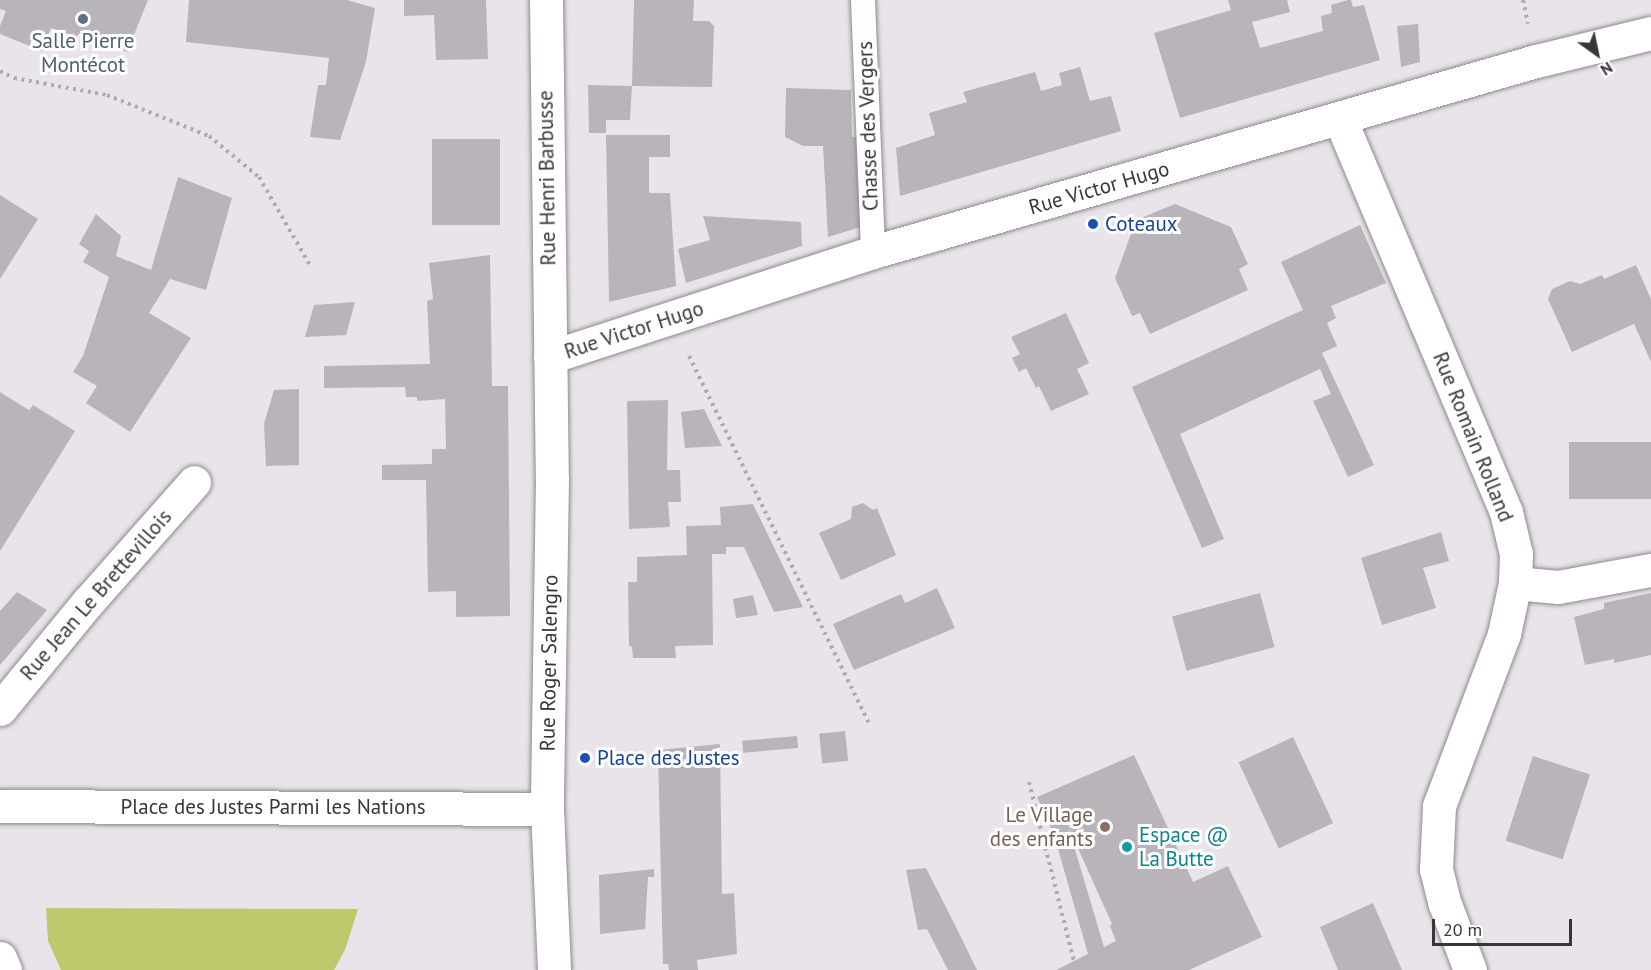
<!DOCTYPE html>
<html>
<head>
<meta charset="utf-8">
<style>
  body { margin:0 }
  #map { position:relative; width:1651px; height:970px; overflow:hidden; background:#e9e4ea; font-family:"PT Sans",sans-serif }
  div>[style] { position:absolute }
  [style*='--x'] { left:calc(var(--x)*1px); top:calc(var(--y)*1px); width:calc(var(--w)*1px); rotate:calc(var(--a)*1deg) }
  .green>* { inset:0; background:#bec96e }
  .building>* { inset:0; background:#b9b4ba; transform-origin:0 0 }
  .path>* { height:4px; margin-top:-2px; transform-origin:0; background:repeating-linear-gradient(90deg,#aeaaaf 0 3px,transparent 0 7.5px) }
  .roads { filter:drop-shadow(0 0 2px #8e898e) drop-shadow(0 0 2px #8e898e) }
  .service>* { height:24px; margin:-12px; padding:0 12px; transform-origin:12px; border-radius:12px; background:#fff }
  .minor>* { height:33px; margin:-16.5px; padding:0 16.5px; transform-origin:16.5px; border-radius:16.5px; background:#fff }
  .secondary>* { height:33px; margin:-16.5px; padding:0 16.5px; transform-origin:16.5px; border-radius:16.5px; background:#fff }
  .dots>* { width:16px; height:16px; translate:-50% -50%; box-sizing:border-box; border:3px solid #fff; border-radius:50% }
  span { translate:-50% -50%; white-space:nowrap; text-align:center; line-height:1.15; -webkit-text-stroke:6px #fff; paint-order:stroke }
  .service-label { font-size:21px; color:#4e5e75 }
  .street-label { font-size:21px; color:#383639 }
  .transit-label { font-size:21px; color:#164399 }
  .left { translate:0 -50%; text-align:left }
  .education-label { font-size:21px; color:#785e54 }
  .right { translate:-100% -50%; text-align:right }
  .culture-label { font-size:21px; color:#0d838f }
  .north { position:absolute; left:1567px; top:24px; width:60px; height:60px; -webkit-text-stroke:4px #fff; paint-order:stroke; rotate:147deg; font-size:16px; font-weight:700; line-height:24px; text-align:center; color:#383639 }
  .north::after { content:''; display:block; margin:auto; width:21px; height:27px; background:#383639; clip-path:polygon(50% 0,100% 100%,50% 72%,0 100%) }
  .scale { position:absolute; left:1432px; top:919px; width:140px; height:27px; box-sizing:border-box; border:3px solid #383639; border-top:0; padding-left:8px; font-size:18px; line-height:21px; white-space:nowrap; color:#383639; -webkit-text-stroke:4px #fff; paint-order:stroke }
</style>
</head>
<body>
<div id="map">
  <div class="green">
    <i style="clip-path:polygon(46px 908px,358px 909px,345px 950px,334px 970px,61px 970px,48px 941px)"></i>
  </div>
  <div class="building">
    <i style="clip-path:polygon(0 0,148px 0,127px 52px,79px 33px,77px 37px,51px 28px,42px 51px,0 34px,0 26px,6px 11px,0 9px)"></i>
    <i style="clip-path:polygon(189px 0,347px 0,375px 8px,366px 62px,340px 140px,310px 137px,318px 85px,326px 85px,329px 58px,186px 42px)"></i>
    <i style="clip-path:polygon(404px 0,486px 0,488px 59px,436px 60px,434px 15px,404px 16px)"></i>
    <i style="clip-path:polygon(634px 0,694px 0,693px 21px,709px 21px,714px 26px,712px 87px,632px 86px)"></i>
    <i style="clip-path:polygon(1228px 0,1287px 0,1290px 12px,1252px 22px,1260px 48px,1323px 31px,1321px 16px,1332px 13px,1331px 5px,1348px 0,1351px 0,1353px 7px,1364px 5px,1380px 60px,1180px 118px,1154px 33px,1231px 10px)"></i>
    <i style="clip-path:polygon(1418px 24px,1420px 62px,1401px 67px,1397px 26px)"></i>
    <i style="clip-path:polygon(1080px 67px,1090px 101px,1111px 96px,1121px 131px,900px 196px,896px 148px,935px 135px,929px 113px,967px 102px,963px 92px,1035px 72px,1041px 91px,1062px 85px,1059px 73px)"></i>
    <i style="clip-path:polygon(588px 85px,632px 86px,630px 120px,606px 120px,606px 133px,589px 133px)"></i>
    <i style="clip-path:polygon(786px 88px,851px 90px,852px 137px,857px 137px,864px 226px,828px 237px,823px 146px,803px 146px,785px 137px)"></i>
    <i style="clip-path:polygon(606px 135px,670px 135px,670px 157px,649px 157px,649px 193px,670px 193px,676px 286px,609px 302px)"></i>
    <i style="left:432px;top:139px;width:68px;height:86px"></i>
    <i style="clip-path:polygon(178px 177px,232px 198px,206px 290px,170px 279px,149px 313px,191px 338px,130px 432px,86px 403px,97px 386px,73px 372px,83px 356px,109px 277px,83px 262px,89px 251px,79px 244px,96px 214px,121px 236px,116px 256px,151px 270px)"></i>
    <i style="clip-path:polygon(0 195px,38px 219px,0 279px)"></i>
    <i style="clip-path:polygon(1175px 204px,1231px 227px,1248px 264px,1239px 269px,1248px 290px,1150px 334px,1140px 313px,1132px 316px,1115px 278px,1136px 220px)"></i>
    <i style="clip-path:polygon(703px 216px,801px 222px,802px 246px,686px 283px,678px 249px,710px 240px)"></i>
    <i style="clip-path:polygon(1360px 225px,1386px 283px,1331px 306px,1336px 318px,1327px 323px,1337px 346px,1322px 353px,1374px 465px,1348px 477px,1313px 401px,1331px 394px,1320px 369px,1180px 434px,1224px 539px,1202px 548px,1132px 387px,1303px 310px,1281px 262px)"></i>
    <i style="clip-path:polygon(490px 255px,492px 386px,508px 386px,510px 616px,456px 617px,456px 591px,428px 592px,426px 480px,382px 480px,382px 465px,432px 464px,432px 449px,446px 449px,445px 399px,417px 401px,417px 397px,406px 397px,405px 387px,324px 388px,324px 366px,430px 364px,427px 301px,433px 299px,429px 263px)"></i>
    <i style="clip-path:polygon(1636px 265px,1651px 299px,1651px 362px,1634px 324px,1572px 352px,1548px 299px,1552px 289px,1570px 281px,1580px 284px,1602px 275px,1604px 279px)"></i>
    <i style="clip-path:polygon(355px 302px,346px 335px,305px 337px,314px 305px)"></i>
    <i style="clip-path:polygon(1066px 313px,1089px 363px,1077px 369px,1089px 394px,1051px 411px,1039px 386px,1036px 388px,1026px 368px,1019px 372px,1012px 358px,1020px 354px,1011px 337px)"></i>
    <i style="clip-path:polygon(299px 389px,299px 465px,266px 466px,264px 424px,274px 390px)"></i>
    <i style="clip-path:polygon(0 392px,29px 410px,33px 405px,75px 431px,0 551px)"></i>
    <i style="clip-path:polygon(668px 400px,667px 470px,680px 470px,681px 502px,668px 502px,670px 527px,629px 529px,627px 401px)"></i>
    <i style="clip-path:polygon(704px 409px,722px 446px,685px 448px,681px 412px)"></i>
    <i style="left:1651px;top:442px;width:57px;height:82px;rotate:90deg"></i>
    <i style="clip-path:polygon(863px 503px,873px 510px,877px 508px,896px 555px,841px 580px,819px 533px,851px 519px,852px 507px)"></i>
    <i style="clip-path:polygon(753px 504px,803px 607px,774px 612px,744px 547px,726px 547px,726px 554px,712px 554px,713px 645px,675px 646px,676px 658px,633px 658px,632px 647px,629px 646px,628px 582px,637px 582px,637px 557px,687px 555px,686px 526px,721px 525px,720px 507px)"></i>
    <i style="clip-path:polygon(1441px 532px,1449px 561px,1423px 568px,1436px 608px,1382px 625px,1361px 558px)"></i>
    <i style="clip-path:polygon(937px 588px,955px 628px,854px 670px,833px 624px,901px 594px,905px 603px)"></i>
    <i style="clip-path:polygon(17px 592px,47px 610px,0 665px,0 611px)"></i>
    <i style="left:1260px;top:593px;width:56px;height:91px;rotate:75deg"></i>
    <i style="clip-path:polygon(1651px 593px,1651px 655px,1614px 663px,1614px 659px,1585px 665px,1574px 617px,1604px 609px,1604px 603px)"></i>
    <i style="clip-path:polygon(753px 595px,758px 615px,736px 618px,733px 599px)"></i>
    <i style="left:845px;top:731px;width:30px;height:26px;rotate:84deg"></i>
    <i style="left:797px;top:736px;width:12px;height:55px;rotate:85deg"></i>
    <i style="left:1293px;top:737px;width:95px;height:60px;rotate:65deg"></i>
    <i style="clip-path:polygon(720px 744px,722px 894px,734px 893px,737px 954px,697px 960px,698px 970px,669px 970px,668px 964px,663px 964px,658px 750px)"></i>
    <i style="clip-path:polygon(evenodd,1134px 755px,1193px 882px,1228px 866px,1262px 937px,1189px 970px,1056px 970px,1088px 954px,1054px 835px,1037px 797px,1134px 755px,1068px 826px,1112px 924px,1110px 926px,1116px 941px,1104px 947px,1068px 826px)"></i>
    <i style="left:1533px;top:756px;width:60px;height:89px;rotate:18deg"></i>
    <i style="clip-path:polygon(926px 868px,955px 925px,977px 970px,948px 970px,927px 929px,918px 930px,906px 870px)"></i>
    <i style="clip-path:polygon(654px 869px,654px 877px,648px 877px,645px 929px,600px 934px,599px 875px)"></i>
    <i style="clip-path:polygon(1373px 903px,1402px 970px,1338px 970px,1320px 927px)"></i>
  </div>
  <div class="path">
    <i style="--x:1523;--y:0;--w:24;--a:78"></i>
    <i style="--x:0;--y:71;--w:16;--a:27"></i>
    <i style="--x:14;--y:78;--w:95;--a:10.4"></i>
    <i style="--x:107;--y:95;--w:110;--a:21.9"></i>
    <i style="--x:209;--y:136;--w:65;--a:39.4"></i>
    <i style="--x:259;--y:177;--w:104;--a:60"></i>
    <i style="--x:689;--y:356;--w:410;--a:63.9"></i>
    <i style="--x:1029;--y:782;--w:185;--a:75.9"></i>
  </div>
  <div class="roads">
    <div class="service">
      <i style="--x:863;--y:0;--w:252;--a:87.7"></i>
    </div>
    <div class="minor">
      <i style="--x:1340;--y:119;--w:427;--a:67.1"></i>
      <i style="--x:1506;--y:512;--w:43;--a:76.6"></i>
      <i style="--x:1516;--y:554;--w:29;--a:92"></i>
      <i style="--x:1515;--y:583;--w:52;--a:102.2"></i>
      <i style="--x:1504;--y:634;--w:184;--a:110.7"></i>
      <i style="--x:1439;--y:806;--w:63;--a:92.7"></i>
      <i style="--x:1436;--y:869;--w:36;--a:76"></i>
      <i style="--x:1445;--y:904;--w:71;--a:69.3"></i>
      <i style="--x:1515;--y:583;--w:43;--a:5.3"></i>
      <i style="--x:1558;--y:587;--w:95;--a:-10.4"></i>
      <i style="--x:0;--y:709;--w:139;--a:-50.6"></i>
      <i style="--x:88;--y:602;--w:160;--a:-48.5"></i>
      <i style="--x:0;--y:806;--w:547;--a:0.31"></i>
      <i style="--x:0;--y:958;--w:13;--a:67"></i>
    </div>
    <div class="secondary">
      <i style="--x:546;--y:0;--w:478;--a:89.3"></i>
      <i style="--x:552;--y:478;--w:331;--a:90.9"></i>
      <i style="--x:547;--y:809;--w:161;--a:87.5"></i>
      <i style="--x:550;--y:357;--w:340;--a:-18"></i>
      <i style="--x:873;--y:252;--w:690;--a:-16.07"></i>
      <i style="--x:1536;--y:61;--w:118;--a:-13.7"></i>
    </div>
  </div>
  <div class="dots">
    <i style="left:83px;top:19px;background:#5c6f8a"></i>
    <i style="left:1093px;top:224px;background:#1a4fb4"></i>
    <i style="left:585px;top:758px;background:#1a4fb4"></i>
    <i style="left:1105px;top:827px;background:#8d6e63"></i>
    <i style="left:1127px;top:847px;background:#0f9aa8"></i>
  </div>
  <div class="service-label">
    <span style="left:83px;top:53px">Salle Pierre<br>Montécot</span>
  </div>
  <div class="street-label">
    <span style="left:868px;top:126px;rotate:-92deg">Chasse des Vergers</span>
    <span style="left:547px;top:178px;rotate:-91deg">Rue Henri Barbusse</span>
    <span style="left:1099px;top:188px;rotate:-16deg">Rue Victor Hugo</span>
    <span style="left:634px;top:330px;rotate:-18deg">Rue Victor Hugo</span>
    <span style="left:1473px;top:437px;rotate:68deg">Rue Romain Rolland</span>
    <span style="left:96px;top:595px;rotate:-49deg">Rue Jean Le Brettevillois</span>
    <span style="left:549px;top:663px;rotate:-89deg">Rue Roger Salengro</span>
    <span style="left:273px;top:807px">Place des Justes Parmi les Nations</span>
  </div>
  <div class="transit-label">
    <span class="left" style="left:1105px;top:224px">Coteaux</span>
    <span class="left" style="left:597px;top:758px">Place des Justes</span>
  </div>
  <div class="education-label">
    <span class="right" style="left:1093px;top:827px">Le Village<br>des enfants</span>
  </div>
  <div class="culture-label">
    <span class="left" style="left:1139px;top:847px">Espace @<br>La Butte</span>
  </div>
  <div class="north">N</div>
  <div class="scale">20 m</div>
</div>
</body>
</html>
